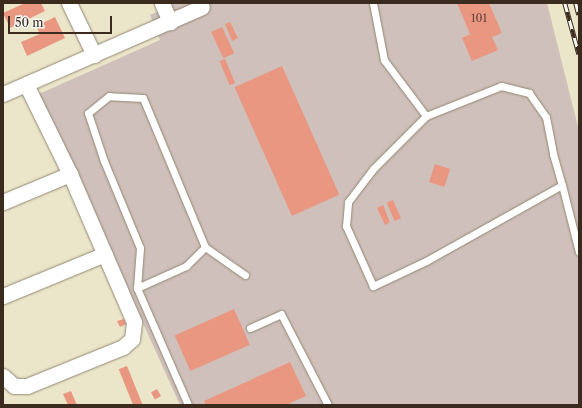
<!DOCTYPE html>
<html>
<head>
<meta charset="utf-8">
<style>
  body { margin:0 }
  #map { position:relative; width:582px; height:408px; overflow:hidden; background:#ebe6ca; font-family:"Libre Caslon Text",serif }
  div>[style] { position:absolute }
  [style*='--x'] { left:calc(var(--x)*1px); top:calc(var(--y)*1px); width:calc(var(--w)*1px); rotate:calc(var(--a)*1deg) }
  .industrial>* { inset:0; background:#cfc0bb }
  .building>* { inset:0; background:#ea9782; transform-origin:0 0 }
  .roads { filter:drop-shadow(0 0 1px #938874) drop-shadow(0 0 1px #938874) }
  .lane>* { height:7px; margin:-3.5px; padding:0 3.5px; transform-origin:3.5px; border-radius:3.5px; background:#fff }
  .street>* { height:15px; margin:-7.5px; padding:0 7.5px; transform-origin:7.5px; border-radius:7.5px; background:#fff }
  .rail>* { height:4.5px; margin-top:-2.25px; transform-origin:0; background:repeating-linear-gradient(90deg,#f6f6f2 0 9px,#3b2a1e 0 18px); box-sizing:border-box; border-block:1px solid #3b2a1e }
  span { translate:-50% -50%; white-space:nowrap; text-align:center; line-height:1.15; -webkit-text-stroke:3.5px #f6f6f2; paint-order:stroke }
  .number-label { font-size:11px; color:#674537 }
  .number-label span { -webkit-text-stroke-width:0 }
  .frame { position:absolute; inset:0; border:4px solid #3b2a1e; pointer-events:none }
  .scale { position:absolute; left:8px; top:16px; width:104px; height:18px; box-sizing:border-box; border:2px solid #3b2a1e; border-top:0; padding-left:5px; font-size:12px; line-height:14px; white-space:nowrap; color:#3b2a1e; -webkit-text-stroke:3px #f6f6f2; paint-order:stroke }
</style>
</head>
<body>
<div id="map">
  <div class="industrial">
    <i style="clip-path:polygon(176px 3px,547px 3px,579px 131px,579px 405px,180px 405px,39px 94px,160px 40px,150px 15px)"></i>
  </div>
  <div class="building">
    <i style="clip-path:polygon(25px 3px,41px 3px,45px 11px,10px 28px,3px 13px)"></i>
    <i style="clip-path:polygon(457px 3px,489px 3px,502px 33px,492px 37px,498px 50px,472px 61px,462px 38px,470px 34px)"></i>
    <i style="clip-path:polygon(55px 17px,65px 38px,27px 56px,21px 42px,40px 34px,36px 26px)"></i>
    <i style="clip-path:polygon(230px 22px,238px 38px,232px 41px,225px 24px)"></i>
    <i style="left:222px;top:27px;width:29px;height:12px;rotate:65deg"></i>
    <i style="left:225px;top:59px;width:26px;height:6px;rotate:67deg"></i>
    <i style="left:282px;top:66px;width:141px;height:52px;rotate:66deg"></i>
    <i style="left:435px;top:164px;width:16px;height:19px;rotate:18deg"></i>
    <i style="left:393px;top:200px;width:20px;height:7px;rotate:66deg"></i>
    <i style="clip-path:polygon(383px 205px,390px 222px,385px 225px,377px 208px)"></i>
    <i style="left:234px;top:309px;width:39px;height:65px;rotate:66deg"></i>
    <i style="clip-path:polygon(124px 319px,126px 324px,120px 327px,117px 321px)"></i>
    <i style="clip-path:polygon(290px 362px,306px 396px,286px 405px,206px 405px,204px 401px)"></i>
    <i style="left:127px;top:366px;width:42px;height:9px;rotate:68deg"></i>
    <i style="left:157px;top:389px;width:8px;height:7px;rotate:60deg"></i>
    <i style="clip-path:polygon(71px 391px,77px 405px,68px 405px,63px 394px)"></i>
  </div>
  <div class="roads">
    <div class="lane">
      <i style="--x:373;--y:3;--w:58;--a:79.1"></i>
      <i style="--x:384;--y:60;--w:70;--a:53.1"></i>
      <i style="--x:562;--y:185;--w:156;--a:150.8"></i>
      <i style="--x:426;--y:261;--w:59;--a:154.7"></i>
      <i style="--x:373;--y:286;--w:66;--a:-114.2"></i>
      <i style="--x:346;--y:226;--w:24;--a:-85"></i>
      <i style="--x:348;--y:202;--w:41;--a:-52.9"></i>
      <i style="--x:373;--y:169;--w:75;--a:-45"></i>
      <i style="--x:426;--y:116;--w:81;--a:-21.8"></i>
      <i style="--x:501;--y:86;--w:29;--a:14"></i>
      <i style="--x:529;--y:93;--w:29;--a:55"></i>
      <i style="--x:546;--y:117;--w:38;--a:79"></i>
      <i style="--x:553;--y:154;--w:32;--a:74"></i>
      <i style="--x:562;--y:185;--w:69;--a:75.8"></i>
      <i style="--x:205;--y:247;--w:49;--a:35"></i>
      <i style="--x:137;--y:288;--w:54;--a:-24.2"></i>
      <i style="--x:186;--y:266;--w:27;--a:-45"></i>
      <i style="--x:205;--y:247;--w:161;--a:-112.6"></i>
      <i style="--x:143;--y:98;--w:34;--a:-177"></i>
      <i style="--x:109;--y:96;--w:27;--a:141"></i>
      <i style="--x:88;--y:113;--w:51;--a:71.6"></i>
      <i style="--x:104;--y:161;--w:94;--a:67.5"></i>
      <i style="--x:140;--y:248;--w:40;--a:94.3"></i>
      <i style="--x:137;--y:288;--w:128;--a:66.4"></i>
      <i style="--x:250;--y:328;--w:34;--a:-24"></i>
      <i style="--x:281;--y:314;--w:102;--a:62.7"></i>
    </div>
    <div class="street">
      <i style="--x:69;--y:3;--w:58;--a:64.3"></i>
      <i style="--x:162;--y:3;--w:21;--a:67"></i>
      <i style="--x:3;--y:94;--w:217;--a:-23.6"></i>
      <i style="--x:3;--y:202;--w:73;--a:-22.7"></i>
      <i style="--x:3;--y:296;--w:110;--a:-22.4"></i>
      <i style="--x:3;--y:376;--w:15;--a:42"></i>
      <i style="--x:14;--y:386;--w:13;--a:0"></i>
      <i style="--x:27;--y:386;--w:104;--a:-22.1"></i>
      <i style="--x:123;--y:347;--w:12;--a:-42"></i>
      <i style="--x:132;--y:339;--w:17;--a:-83"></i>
      <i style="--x:134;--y:322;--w:161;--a:-113.4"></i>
      <i style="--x:70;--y:174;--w:100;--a:-116.1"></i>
    </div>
  </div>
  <div class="rail">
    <i style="--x:565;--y:3;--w:53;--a:74.6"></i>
    <i style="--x:576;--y:3;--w:12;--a:76"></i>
  </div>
  <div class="number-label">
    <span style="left:479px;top:18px">101</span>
  </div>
  <div class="frame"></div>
  <div class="scale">50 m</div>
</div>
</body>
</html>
